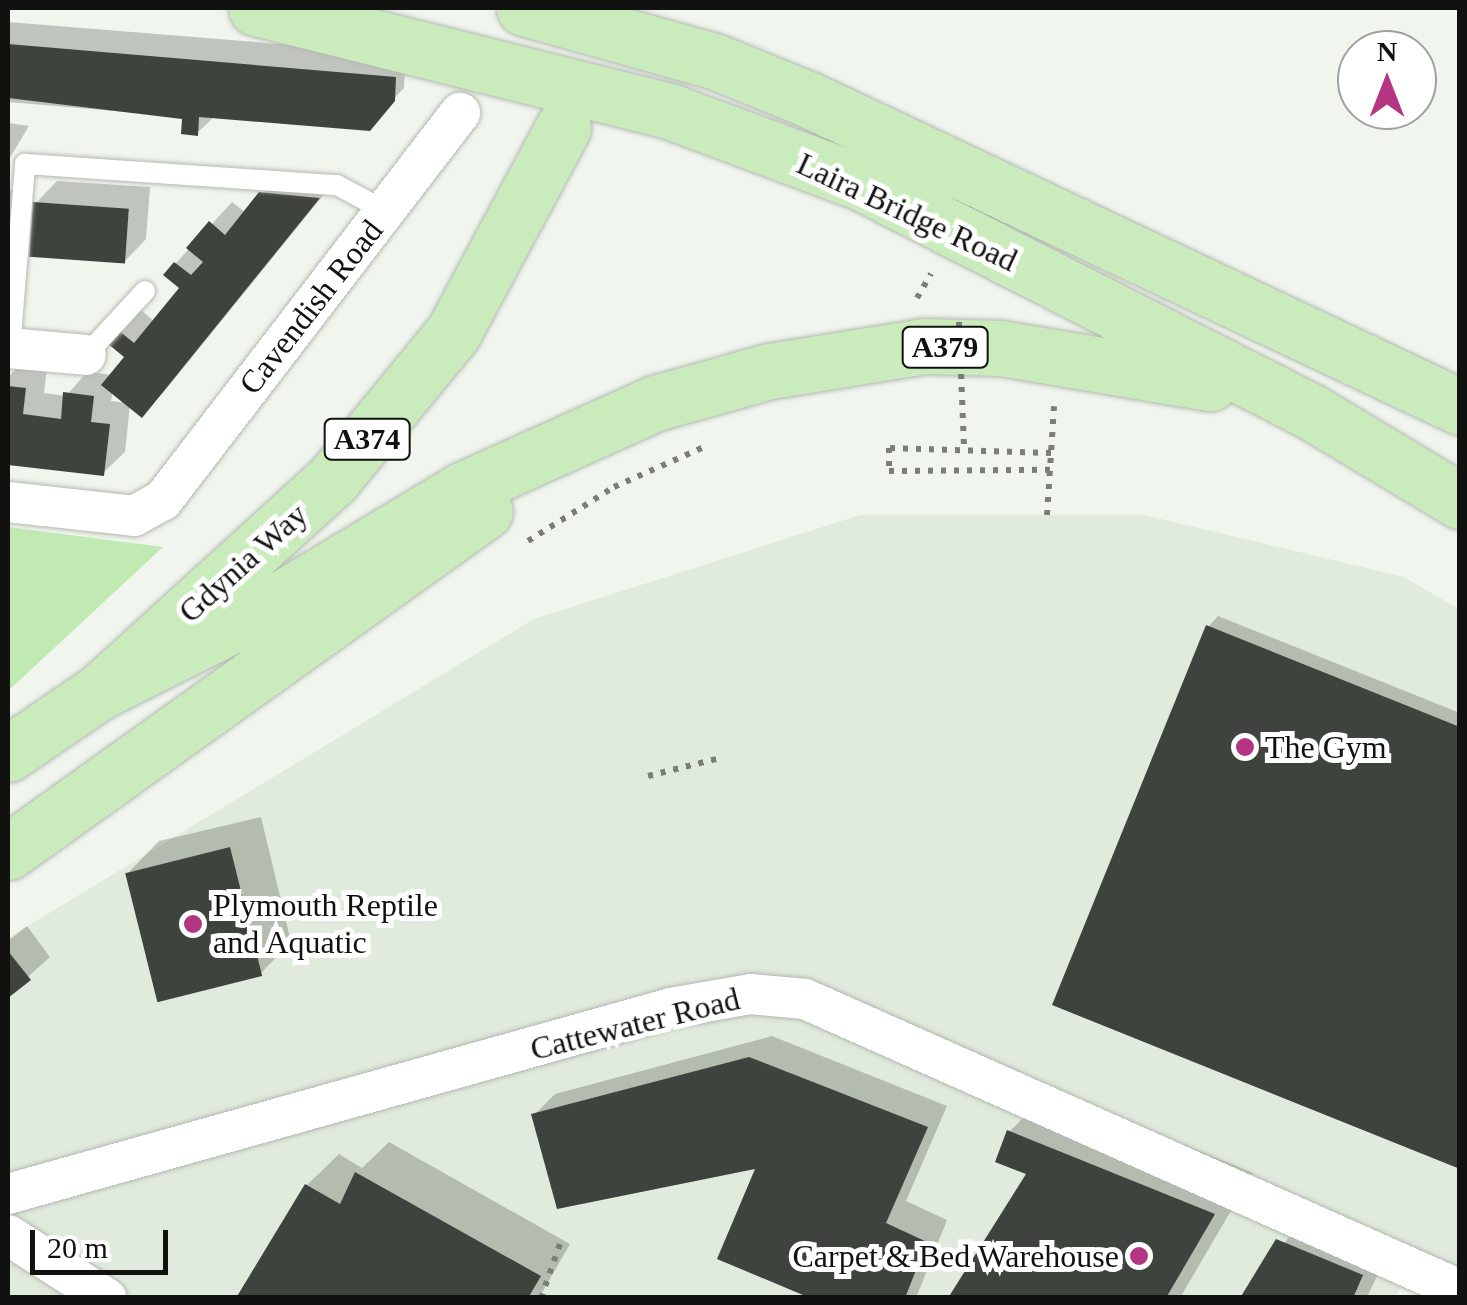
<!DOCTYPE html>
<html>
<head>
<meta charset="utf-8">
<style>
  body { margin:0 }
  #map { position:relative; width:1467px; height:1305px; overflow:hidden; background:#f0f5ee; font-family:Georgia,serif }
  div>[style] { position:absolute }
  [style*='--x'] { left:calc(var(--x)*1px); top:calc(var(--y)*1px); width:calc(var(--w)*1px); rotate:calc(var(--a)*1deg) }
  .built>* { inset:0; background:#e1ebdd }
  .green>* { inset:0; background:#c1e9b2 }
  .shadow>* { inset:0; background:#0003 }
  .building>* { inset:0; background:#3f433e; transform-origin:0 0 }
  .path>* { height:6px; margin-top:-3px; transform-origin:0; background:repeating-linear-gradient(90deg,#7a7d78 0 5px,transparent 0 13px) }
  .roads { filter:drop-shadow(0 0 2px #b4b9b2) drop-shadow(0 0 2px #b4b9b2) }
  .service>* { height:20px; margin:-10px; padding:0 10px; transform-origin:10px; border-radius:10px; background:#fff }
  .minor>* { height:40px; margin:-20px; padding:0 20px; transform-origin:20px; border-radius:20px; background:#fff }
  .primary>* { height:55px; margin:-27.5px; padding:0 27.5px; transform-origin:27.5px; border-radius:27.5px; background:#caecbd }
  .path-bridge>* { height:6px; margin-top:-3px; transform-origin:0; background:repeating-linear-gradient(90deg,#7a7d78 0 5px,transparent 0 13px) }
  .dots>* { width:28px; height:28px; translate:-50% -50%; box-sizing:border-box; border:5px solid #fff; border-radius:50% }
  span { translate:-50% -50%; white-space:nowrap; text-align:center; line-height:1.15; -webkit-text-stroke:10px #fff; paint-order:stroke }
  .shield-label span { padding:2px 8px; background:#fff; border:2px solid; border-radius:8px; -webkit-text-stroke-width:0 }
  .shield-label { font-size:30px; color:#111210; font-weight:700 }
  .street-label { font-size:32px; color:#111210 }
  .poi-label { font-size:32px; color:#111210 }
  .left { translate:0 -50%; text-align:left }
  .right { translate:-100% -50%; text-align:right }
  .frame { position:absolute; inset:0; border:10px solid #111210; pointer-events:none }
  .north { position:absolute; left:1337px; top:30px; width:100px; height:100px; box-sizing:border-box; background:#fff; border:2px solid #a0a09f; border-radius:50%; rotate:0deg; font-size:28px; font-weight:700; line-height:40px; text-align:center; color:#111210 }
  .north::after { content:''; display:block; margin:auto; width:35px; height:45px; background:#b43582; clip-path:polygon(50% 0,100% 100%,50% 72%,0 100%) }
  .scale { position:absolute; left:30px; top:1230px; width:138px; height:45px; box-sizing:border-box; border:5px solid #111210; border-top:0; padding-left:12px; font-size:30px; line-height:35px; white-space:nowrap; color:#111210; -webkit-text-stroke:8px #fff; paint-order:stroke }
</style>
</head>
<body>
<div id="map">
  <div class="built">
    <i style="clip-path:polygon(860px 515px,1144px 515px,1404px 577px,1459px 609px,1459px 1297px,1402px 1281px,1396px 1298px,8px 1298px,8px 938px,534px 619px)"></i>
  </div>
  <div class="green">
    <i style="clip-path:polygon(8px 527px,163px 547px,8px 691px)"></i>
  </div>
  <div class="shadow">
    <i style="clip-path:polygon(8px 22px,391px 53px,405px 67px,404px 88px,365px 128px,215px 116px,197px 133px,185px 117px,8px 102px)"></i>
    <i style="clip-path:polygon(8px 123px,29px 126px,8px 161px)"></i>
    <i style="clip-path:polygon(evenodd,283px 172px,338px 177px,163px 393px,142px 415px,130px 405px,125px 452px,103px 473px,8px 462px,8px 377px,20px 365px,47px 367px,44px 393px,66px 396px,87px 372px,113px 375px,127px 357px,110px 343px,141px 310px,155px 322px,183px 288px,166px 274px,232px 202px,246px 213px,283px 172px,113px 391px,127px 403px,111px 401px,113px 391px)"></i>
    <i style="clip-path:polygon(57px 181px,150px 187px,146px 239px,125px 261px,36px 203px)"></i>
    <i style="clip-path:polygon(8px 190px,23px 191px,20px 226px,8px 238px)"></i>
    <i style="clip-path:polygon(1218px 616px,1460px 713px,1460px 1167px,1208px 627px)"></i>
    <i style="clip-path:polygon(261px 817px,291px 942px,260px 974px,128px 873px,159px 841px)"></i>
    <i style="clip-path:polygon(27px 926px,50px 957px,8px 995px,8px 941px)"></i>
    <i style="clip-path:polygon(772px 1036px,947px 1106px,906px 1201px,947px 1220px,916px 1298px,817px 1298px,759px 1165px,534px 1115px,555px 1094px)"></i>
    <i style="clip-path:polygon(1041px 1100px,1159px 1157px,1175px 1141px,1253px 1173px,1180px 1298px,954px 1298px,1029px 1173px,1009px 1132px)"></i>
    <i style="clip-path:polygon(389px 1142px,570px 1244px,539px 1298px,238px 1298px,307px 1185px,339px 1154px,362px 1168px)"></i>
    <i style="clip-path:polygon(1310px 1209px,1393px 1243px,1368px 1295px,1243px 1298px)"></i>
  </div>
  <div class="building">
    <i style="clip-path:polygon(8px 44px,396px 77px,395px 101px,370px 131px,199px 117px,198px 136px,181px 134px,182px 119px,8px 98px)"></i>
    <i style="clip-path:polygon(259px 192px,320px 198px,142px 418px,101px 385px,124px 357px,107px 343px,118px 330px,134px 343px,179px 288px,163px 275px,174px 262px,191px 275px,203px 262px,186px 248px,209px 221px,225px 235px)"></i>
    <i style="left:33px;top:202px;width:96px;height:55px;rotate:4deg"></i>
    <i style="clip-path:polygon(8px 386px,26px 388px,23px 414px,61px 419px,63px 392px,94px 396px,91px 422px,110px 424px,104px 476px,8px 465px)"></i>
    <i style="clip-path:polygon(1206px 625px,1460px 727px,1460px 1169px,1052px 1005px)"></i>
    <i style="left:230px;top:847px;width:133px;height:108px;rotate:76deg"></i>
    <i style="clip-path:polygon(8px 951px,31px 980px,8px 998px)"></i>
    <i style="clip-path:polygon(749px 1057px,928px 1127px,886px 1223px,927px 1242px,905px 1298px,810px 1298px,717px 1259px,755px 1169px,557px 1209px,531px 1114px)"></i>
    <i style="clip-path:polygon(1007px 1130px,1215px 1214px,1166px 1298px,948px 1298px,1026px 1174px,995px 1162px)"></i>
    <i style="clip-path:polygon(355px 1172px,541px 1276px,528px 1298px,236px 1298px,305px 1184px,340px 1204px)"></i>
    <i style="clip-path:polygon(1276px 1239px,1363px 1275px,1353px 1298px,1240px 1298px)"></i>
  </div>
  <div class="path">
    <i style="--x:917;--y:298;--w:28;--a:-60"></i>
    <i style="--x:1051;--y:453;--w:162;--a:-178.2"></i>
    <i style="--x:889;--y:448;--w:23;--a:90"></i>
    <i style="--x:889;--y:471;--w:163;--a:-0.4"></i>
    <i style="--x:1047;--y:515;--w:109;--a:-86.3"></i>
    <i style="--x:528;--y:541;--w:102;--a:-32.1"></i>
    <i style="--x:614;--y:487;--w:101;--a:-24"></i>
    <i style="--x:648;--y:776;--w:74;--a:-14"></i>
    <i style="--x:541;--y:1298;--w:64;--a:-70.7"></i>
  </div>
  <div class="roads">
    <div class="service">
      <i style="--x:10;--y:348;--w:185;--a:-85.3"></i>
      <i style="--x:25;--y:164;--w:313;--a:3.9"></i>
      <i style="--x:337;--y:185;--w:55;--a:28.4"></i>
      <i style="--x:86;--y:355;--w:87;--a:-47.3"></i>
    </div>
    <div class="minor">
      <i style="--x:8;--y:348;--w:78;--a:5.1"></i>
      <i style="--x:8;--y:502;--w:127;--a:6.3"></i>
      <i style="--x:134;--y:516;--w:33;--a:-29"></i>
      <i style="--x:163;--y:500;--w:488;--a:-52.5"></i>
      <i style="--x:8;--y:1194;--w:689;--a:-15.67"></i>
      <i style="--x:671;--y:1008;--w:80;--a:-10"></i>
      <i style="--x:750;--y:994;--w:55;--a:5.2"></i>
      <i style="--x:805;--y:999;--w:717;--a:23.95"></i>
      <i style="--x:8;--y:1235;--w:117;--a:32.7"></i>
    </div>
    <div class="primary">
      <i style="--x:256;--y:8;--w:429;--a:14"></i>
      <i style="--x:672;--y:112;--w:201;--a:20.4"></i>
      <i style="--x:860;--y:182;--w:505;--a:26.97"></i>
      <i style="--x:1310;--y:411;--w:175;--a:31"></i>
      <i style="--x:524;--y:8;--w:197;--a:15.6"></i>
      <i style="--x:714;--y:61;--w:104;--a:22.1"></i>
      <i style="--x:810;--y:100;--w:719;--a:25.28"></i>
      <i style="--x:99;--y:692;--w:187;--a:-26.7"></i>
      <i style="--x:266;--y:608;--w:229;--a:-31"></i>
      <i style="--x:462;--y:490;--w:213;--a:-24.2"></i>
      <i style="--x:656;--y:403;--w:118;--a:-15.7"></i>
      <i style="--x:770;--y:371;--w:156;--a:-9.2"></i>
      <i style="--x:924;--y:346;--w:76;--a:1.5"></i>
      <i style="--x:1000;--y:348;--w:213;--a:9.5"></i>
      <i style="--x:8;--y:754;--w:110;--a:-34.3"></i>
      <i style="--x:99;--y:692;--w:316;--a:-42.3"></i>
      <i style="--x:333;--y:479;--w:189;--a:-50.6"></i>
      <i style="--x:453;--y:333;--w:233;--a:-61.8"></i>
      <i style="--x:8;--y:852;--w:586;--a:-35.56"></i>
    </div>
  </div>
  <div class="path-bridge">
    <i style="--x:959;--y:322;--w:125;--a:87.7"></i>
  </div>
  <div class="dots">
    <i style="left:1245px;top:747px;background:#b43582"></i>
    <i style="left:193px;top:924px;background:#b43582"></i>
    <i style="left:1139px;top:1256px;background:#b43582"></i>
  </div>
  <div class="shield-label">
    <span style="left:945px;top:347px">A379</span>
    <span style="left:367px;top:439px">A374</span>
  </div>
  <div class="street-label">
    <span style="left:907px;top:212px;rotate:25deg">Laira Bridge Road</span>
    <span style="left:311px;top:307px;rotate:-52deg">Cavendish Road</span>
    <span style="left:243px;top:563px;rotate:-42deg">Gdynia Way</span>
    <span style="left:635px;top:1024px;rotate:-14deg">Cattewater Road</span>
  </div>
  <div class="poi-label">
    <span class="left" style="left:1265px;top:747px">The Gym</span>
    <span class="left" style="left:213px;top:924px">Plymouth Reptile<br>and Aquatic</span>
    <span class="right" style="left:1119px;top:1256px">Carpet &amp; Bed Warehouse</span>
  </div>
  <div class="frame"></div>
  <div class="north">N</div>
  <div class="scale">20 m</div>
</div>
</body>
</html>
